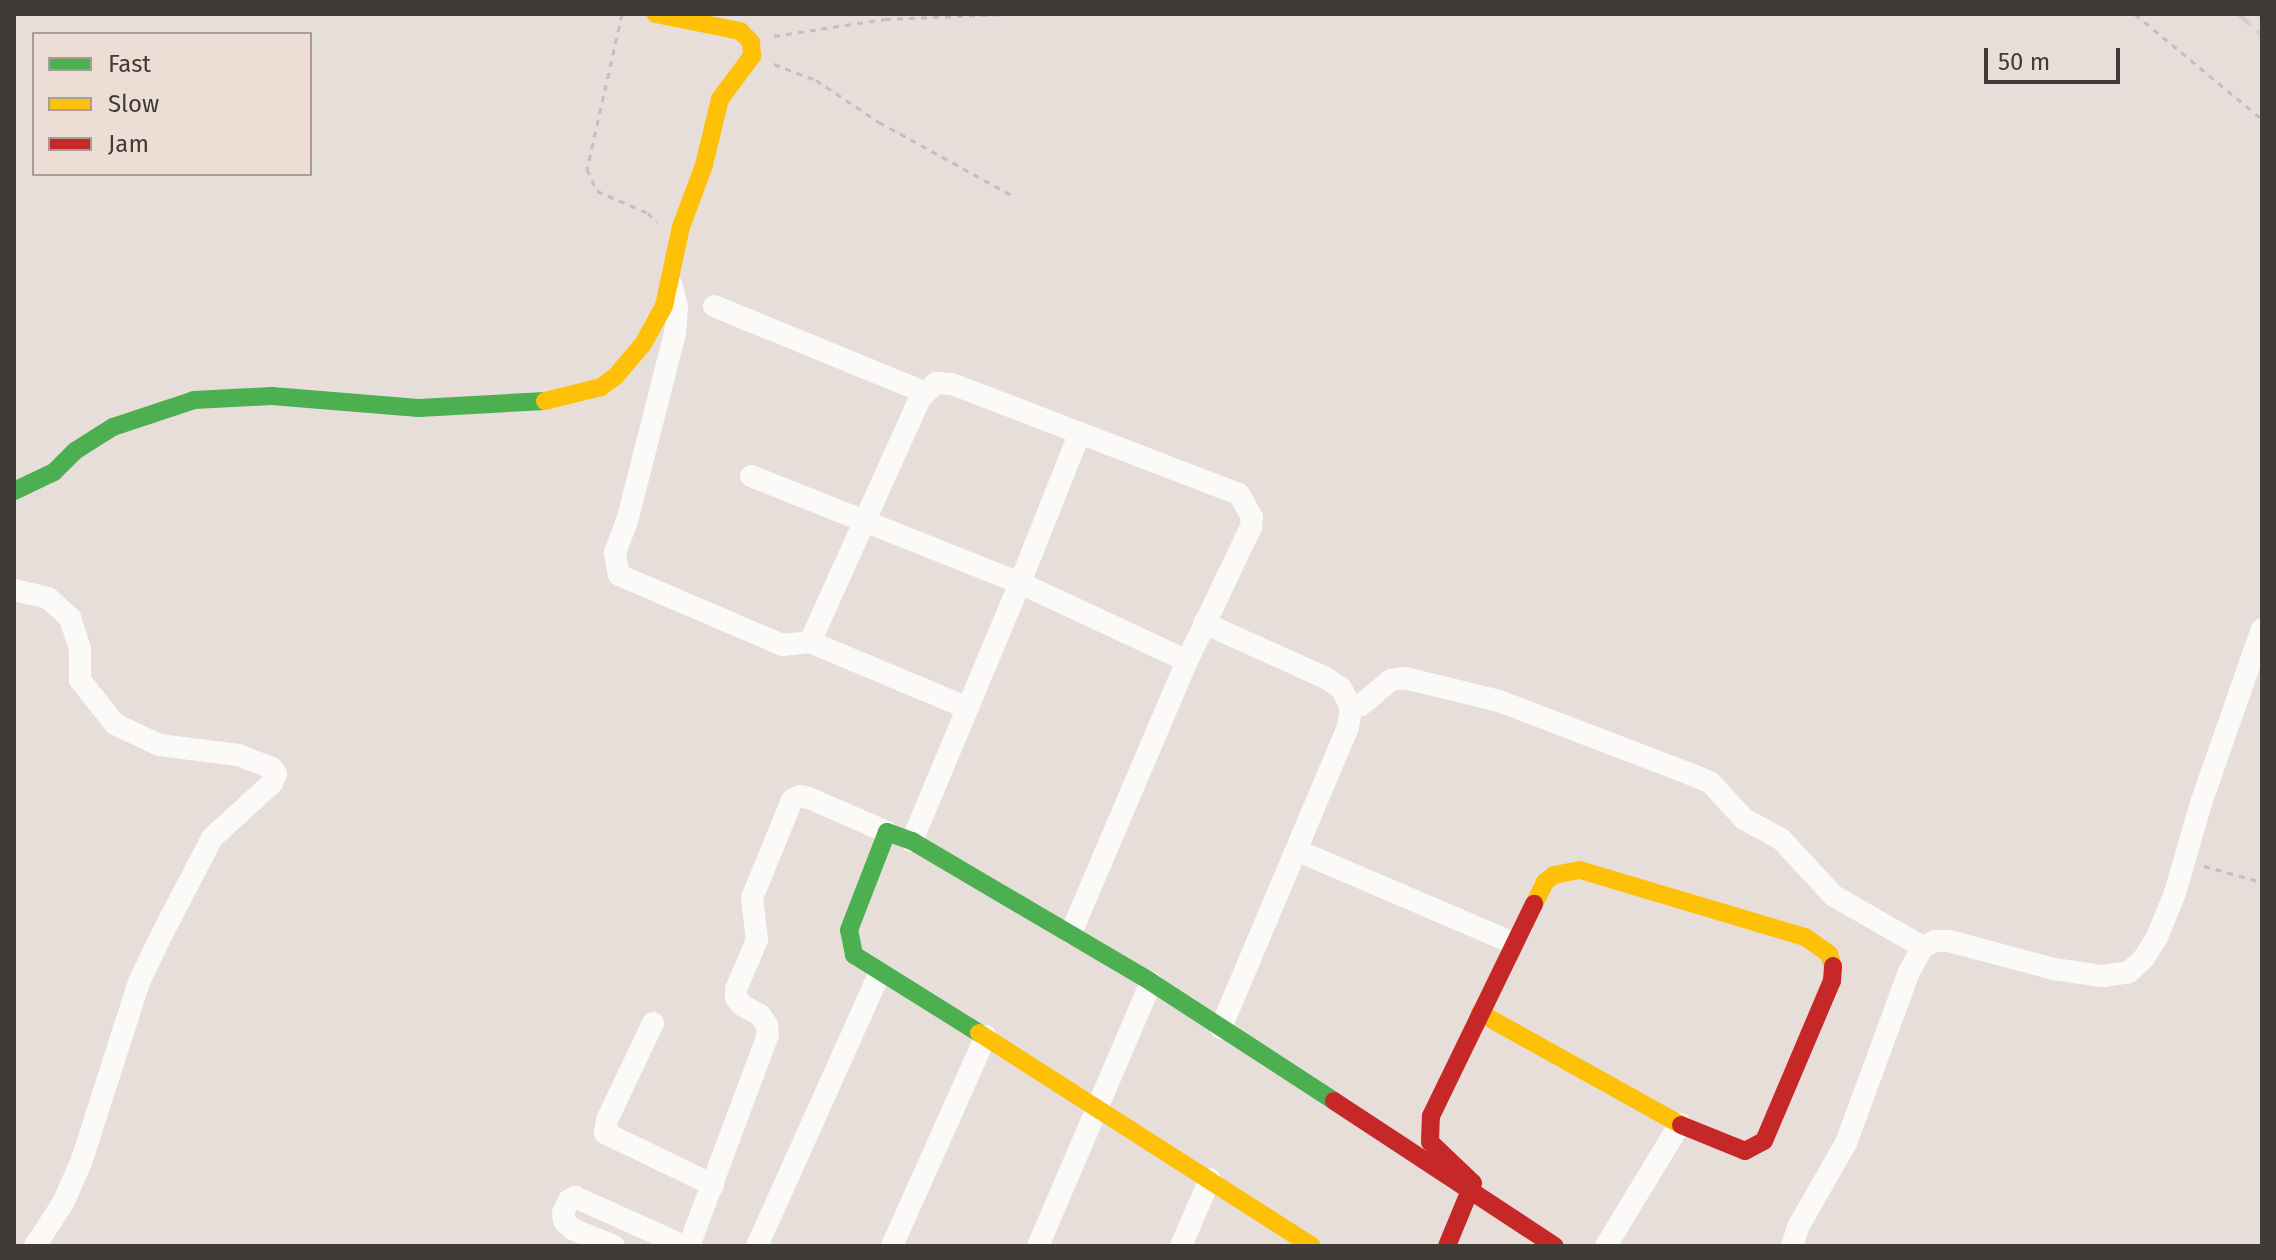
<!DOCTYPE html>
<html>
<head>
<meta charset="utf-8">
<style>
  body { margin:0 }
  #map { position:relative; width:2276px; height:1260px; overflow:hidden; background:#e7deda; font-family:"Fira Sans",sans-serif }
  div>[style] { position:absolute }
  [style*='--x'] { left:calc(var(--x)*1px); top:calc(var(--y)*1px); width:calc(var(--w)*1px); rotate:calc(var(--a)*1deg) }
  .path>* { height:3px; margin-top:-1.5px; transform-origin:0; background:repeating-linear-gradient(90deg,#c2bfbd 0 6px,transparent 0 12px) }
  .street>* { height:22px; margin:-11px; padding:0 11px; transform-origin:11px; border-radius:11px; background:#fbfaf9 }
  .fast>* { height:18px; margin:-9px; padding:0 9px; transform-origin:9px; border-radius:9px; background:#4caf50 }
  .slow>* { height:18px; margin:-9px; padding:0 9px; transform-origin:9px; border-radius:9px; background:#ffc107 }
  .jam>* { height:18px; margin:-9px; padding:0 9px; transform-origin:9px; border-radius:9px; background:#c62828 }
  .rail>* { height:5px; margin-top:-2.5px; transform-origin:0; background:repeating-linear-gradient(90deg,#d3d0cf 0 16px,transparent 0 24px) }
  span { translate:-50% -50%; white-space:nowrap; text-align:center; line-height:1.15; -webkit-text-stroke:8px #ecddd5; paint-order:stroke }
  .frame { position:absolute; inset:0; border:16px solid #413b38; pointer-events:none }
  .legend { position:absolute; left:32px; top:32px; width:280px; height:144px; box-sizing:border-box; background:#ecddd5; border:2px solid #a89c96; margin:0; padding:10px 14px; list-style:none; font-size:24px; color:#413b38 }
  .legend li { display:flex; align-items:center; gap:16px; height:40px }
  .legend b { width:40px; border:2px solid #a89c96 }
  .scale { position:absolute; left:1984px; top:48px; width:136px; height:36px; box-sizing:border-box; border:4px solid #413b38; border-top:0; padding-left:10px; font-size:24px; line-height:28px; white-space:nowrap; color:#413b38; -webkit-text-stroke:6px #ecddd5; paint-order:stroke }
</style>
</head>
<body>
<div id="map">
  <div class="path">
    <i style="--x:622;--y:14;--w:159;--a:102.7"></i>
    <i style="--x:587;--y:169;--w:24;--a:66"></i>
    <i style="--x:597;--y:191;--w:56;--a:23.3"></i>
    <i style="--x:648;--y:213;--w:13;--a:45"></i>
    <i style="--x:1017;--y:14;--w:164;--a:0"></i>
    <i style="--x:2135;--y:14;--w:165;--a:39.6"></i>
    <i style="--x:774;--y:36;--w:112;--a:-8.7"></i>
    <i style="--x:885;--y:19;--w:122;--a:-2.3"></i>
    <i style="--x:774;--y:64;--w:45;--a:20.9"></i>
    <i style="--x:816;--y:80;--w:76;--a:33.7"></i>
    <i style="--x:879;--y:122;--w:155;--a:28.9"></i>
    <i style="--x:2204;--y:866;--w:60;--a:15.4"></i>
  </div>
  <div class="street">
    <i style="--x:672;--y:286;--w:22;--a:77"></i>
    <i style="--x:677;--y:307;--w:26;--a:94"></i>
    <i style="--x:675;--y:333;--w:194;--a:104.3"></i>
    <i style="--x:627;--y:521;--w:34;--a:111"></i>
    <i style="--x:615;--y:553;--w:22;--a:80"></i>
    <i style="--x:619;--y:575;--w:177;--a:23.2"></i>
    <i style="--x:782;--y:645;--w:28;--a:-6"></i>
    <i style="--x:810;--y:642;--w:171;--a:22.7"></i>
    <i style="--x:714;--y:306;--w:227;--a:22.3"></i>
    <i style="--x:751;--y:476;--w:289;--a:21.7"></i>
    <i style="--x:1020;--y:583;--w:184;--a:25"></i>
    <i style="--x:14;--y:590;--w:35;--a:13"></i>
    <i style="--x:48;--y:598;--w:30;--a:42"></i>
    <i style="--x:70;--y:618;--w:32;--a:72"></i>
    <i style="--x:80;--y:648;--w:32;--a:90"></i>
    <i style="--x:80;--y:680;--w:56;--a:51.5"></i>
    <i style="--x:115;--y:724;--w:49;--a:25.5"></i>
    <i style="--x:159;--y:745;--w:80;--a:7.2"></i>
    <i style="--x:238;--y:755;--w:36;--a:21"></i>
    <i style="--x:272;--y:768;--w:7;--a:56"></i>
    <i style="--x:276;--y:774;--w:10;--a:114"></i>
    <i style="--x:272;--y:783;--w:81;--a:137.5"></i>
    <i style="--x:212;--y:838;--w:110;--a:117.5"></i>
    <i style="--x:161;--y:936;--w:51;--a:115.6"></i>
    <i style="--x:139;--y:982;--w:187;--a:107.8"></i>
    <i style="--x:82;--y:1160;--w:47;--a:113.8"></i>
    <i style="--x:63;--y:1203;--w:51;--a:123.1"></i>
    <i style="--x:1204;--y:623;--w:134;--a:24.3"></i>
    <i style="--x:1326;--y:678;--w:18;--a:34"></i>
    <i style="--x:1341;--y:688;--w:22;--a:63"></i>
    <i style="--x:1351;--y:708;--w:19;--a:99"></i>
    <i style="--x:1348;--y:727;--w:327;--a:112.9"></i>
    <i style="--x:810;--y:642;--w:268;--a:-65.7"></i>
    <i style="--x:920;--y:398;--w:22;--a:-43"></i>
    <i style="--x:936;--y:383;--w:16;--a:4"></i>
    <i style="--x:952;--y:384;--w:307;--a:21"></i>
    <i style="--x:1239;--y:494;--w:26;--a:61"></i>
    <i style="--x:1252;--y:517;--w:10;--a:96"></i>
    <i style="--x:1251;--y:527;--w:148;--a:115.5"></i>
    <i style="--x:1187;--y:661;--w:296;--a:113.1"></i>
    <i style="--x:1351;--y:708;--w:10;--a:-17"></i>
    <i style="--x:1361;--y:705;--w:39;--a:-40"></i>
    <i style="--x:1391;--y:680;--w:14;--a:-8"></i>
    <i style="--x:1405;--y:678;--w:97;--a:13.7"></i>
    <i style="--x:1499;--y:701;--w:204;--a:20.9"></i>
    <i style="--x:1690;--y:774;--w:23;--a:23"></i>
    <i style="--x:1711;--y:783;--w:49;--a:47.5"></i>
    <i style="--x:1744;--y:819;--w:42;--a:28.4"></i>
    <i style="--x:1781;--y:839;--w:78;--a:47.1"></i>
    <i style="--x:1834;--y:896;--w:103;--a:29.8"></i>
    <i style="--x:912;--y:841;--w:280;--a:-67.3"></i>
    <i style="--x:1020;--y:583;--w:159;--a:-68.3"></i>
    <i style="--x:1296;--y:850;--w:236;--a:23.2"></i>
    <i style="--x:653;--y:1023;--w:107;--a:115.4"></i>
    <i style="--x:607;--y:1120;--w:13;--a:99"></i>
    <i style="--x:605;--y:1133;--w:120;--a:25.7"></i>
    <i style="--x:614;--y:1246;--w:45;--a:-158"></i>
    <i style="--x:572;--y:1229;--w:11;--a:-135"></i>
    <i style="--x:564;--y:1221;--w:8;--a:-97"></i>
    <i style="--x:563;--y:1213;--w:14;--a:-65"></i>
    <i style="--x:569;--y:1200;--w:7;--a:-27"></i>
    <i style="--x:575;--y:1197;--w:120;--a:24.2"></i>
    <i style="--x:689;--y:1246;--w:225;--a:-69.5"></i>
    <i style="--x:768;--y:1035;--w:10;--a:-96"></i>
    <i style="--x:767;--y:1025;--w:12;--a:-125"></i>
    <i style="--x:760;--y:1015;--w:21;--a:-151"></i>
    <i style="--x:742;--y:1005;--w:9;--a:-131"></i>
    <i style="--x:736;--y:998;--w:9;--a:-90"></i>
    <i style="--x:736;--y:989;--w:53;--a:-66.8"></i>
    <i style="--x:757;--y:940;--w:42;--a:-96.8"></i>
    <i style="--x:752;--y:898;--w:106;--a:-67.8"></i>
    <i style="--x:792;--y:800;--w:9;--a:-27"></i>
    <i style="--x:800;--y:796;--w:9;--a:13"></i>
    <i style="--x:809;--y:798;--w:85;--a:23.6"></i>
    <i style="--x:757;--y:1246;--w:298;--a:-65.8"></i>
    <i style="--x:892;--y:1246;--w:230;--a:-65.9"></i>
    <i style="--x:1038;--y:1246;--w:287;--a:-66.8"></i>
    <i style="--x:1181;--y:1246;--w:73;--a:-66.6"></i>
    <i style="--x:1606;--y:1246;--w:143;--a:-58.8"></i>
    <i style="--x:1792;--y:1246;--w:20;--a:-72"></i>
    <i style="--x:1798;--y:1227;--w:97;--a:-60.3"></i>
    <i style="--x:1846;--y:1143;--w:182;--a:-69.8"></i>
    <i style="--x:1909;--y:972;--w:29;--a:-61"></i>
    <i style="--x:1923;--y:947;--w:13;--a:-27"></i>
    <i style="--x:1935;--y:941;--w:14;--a:0"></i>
    <i style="--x:1949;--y:941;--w:109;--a:14.9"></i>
    <i style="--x:2054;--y:969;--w:49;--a:8.3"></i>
    <i style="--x:2102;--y:976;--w:27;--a:-8"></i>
    <i style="--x:2129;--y:972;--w:21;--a:-43"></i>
    <i style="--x:2144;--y:958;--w:25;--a:-58"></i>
    <i style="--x:2157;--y:937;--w:48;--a:-67.8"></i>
    <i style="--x:2175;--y:893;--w:94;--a:-73.9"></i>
    <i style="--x:2201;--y:803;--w:184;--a:-70.7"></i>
  </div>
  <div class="fast">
    <i style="--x:14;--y:491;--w:44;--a:-25.4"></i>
    <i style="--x:54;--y:472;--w:30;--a:-45"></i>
    <i style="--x:75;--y:451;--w:45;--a:-32.3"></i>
    <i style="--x:113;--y:427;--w:85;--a:-18.4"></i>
    <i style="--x:194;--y:400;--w:78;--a:-2.9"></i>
    <i style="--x:272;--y:396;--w:147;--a:4.7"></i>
    <i style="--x:419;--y:408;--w:126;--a:-3.2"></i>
    <i style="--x:979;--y:1033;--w:147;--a:-148"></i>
    <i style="--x:854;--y:955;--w:25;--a:-101"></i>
    <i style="--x:849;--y:930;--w:105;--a:-68.8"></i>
    <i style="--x:887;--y:832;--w:27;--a:20"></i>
    <i style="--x:912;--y:841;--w:277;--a:30.5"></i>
    <i style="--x:1151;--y:982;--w:218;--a:33"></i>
  </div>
  <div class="slow">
    <i style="--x:545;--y:401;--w:58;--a:-14"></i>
    <i style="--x:601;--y:387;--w:17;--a:-36"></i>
    <i style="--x:615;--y:377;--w:43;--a:-49.7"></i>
    <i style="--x:643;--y:344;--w:43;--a:-61.1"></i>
    <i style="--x:664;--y:306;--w:81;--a:-77.9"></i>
    <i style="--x:681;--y:227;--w:66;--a:-69.6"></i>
    <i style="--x:704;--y:165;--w:68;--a:-76.4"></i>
    <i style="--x:720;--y:99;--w:54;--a:-53.3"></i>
    <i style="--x:752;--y:56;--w:14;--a:-94"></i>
    <i style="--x:751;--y:42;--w:16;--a:-135"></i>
    <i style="--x:740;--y:31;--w:86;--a:-168.6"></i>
    <i style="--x:1534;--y:904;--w:25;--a:-63"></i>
    <i style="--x:1545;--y:882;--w:11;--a:-38"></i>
    <i style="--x:1554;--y:875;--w:26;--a:-11"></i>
    <i style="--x:1580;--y:870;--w:235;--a:16.6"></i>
    <i style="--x:1805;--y:937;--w:29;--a:35"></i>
    <i style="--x:1829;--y:954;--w:13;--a:72"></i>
    <i style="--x:1480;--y:1013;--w:230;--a:29.1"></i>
    <i style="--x:979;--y:1033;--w:395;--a:32.6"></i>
  </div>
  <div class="jam">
    <i style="--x:1334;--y:1101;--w:264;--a:33.3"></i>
    <i style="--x:1681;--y:1125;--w:69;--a:22.1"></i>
    <i style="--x:1745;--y:1151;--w:21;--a:-28"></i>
    <i style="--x:1764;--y:1141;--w:174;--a:-67"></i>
    <i style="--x:1832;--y:981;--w:15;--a:-86"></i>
    <i style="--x:1447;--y:1246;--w:68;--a:-67.6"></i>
    <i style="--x:1473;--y:1183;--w:59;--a:-136.4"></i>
    <i style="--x:1430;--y:1142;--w:26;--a:-88"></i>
    <i style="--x:1431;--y:1116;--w:236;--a:-64.1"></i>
  </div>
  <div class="rail">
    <i style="--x:2239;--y:14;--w:31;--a:42"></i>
    <i style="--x:2259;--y:14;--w:4;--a:45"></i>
  </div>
  <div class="frame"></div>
  <ul class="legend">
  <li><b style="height:10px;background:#4caf50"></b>Fast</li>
  <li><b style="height:10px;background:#ffc107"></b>Slow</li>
  <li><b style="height:10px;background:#c62828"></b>Jam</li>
  </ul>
  <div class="scale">50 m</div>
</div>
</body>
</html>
